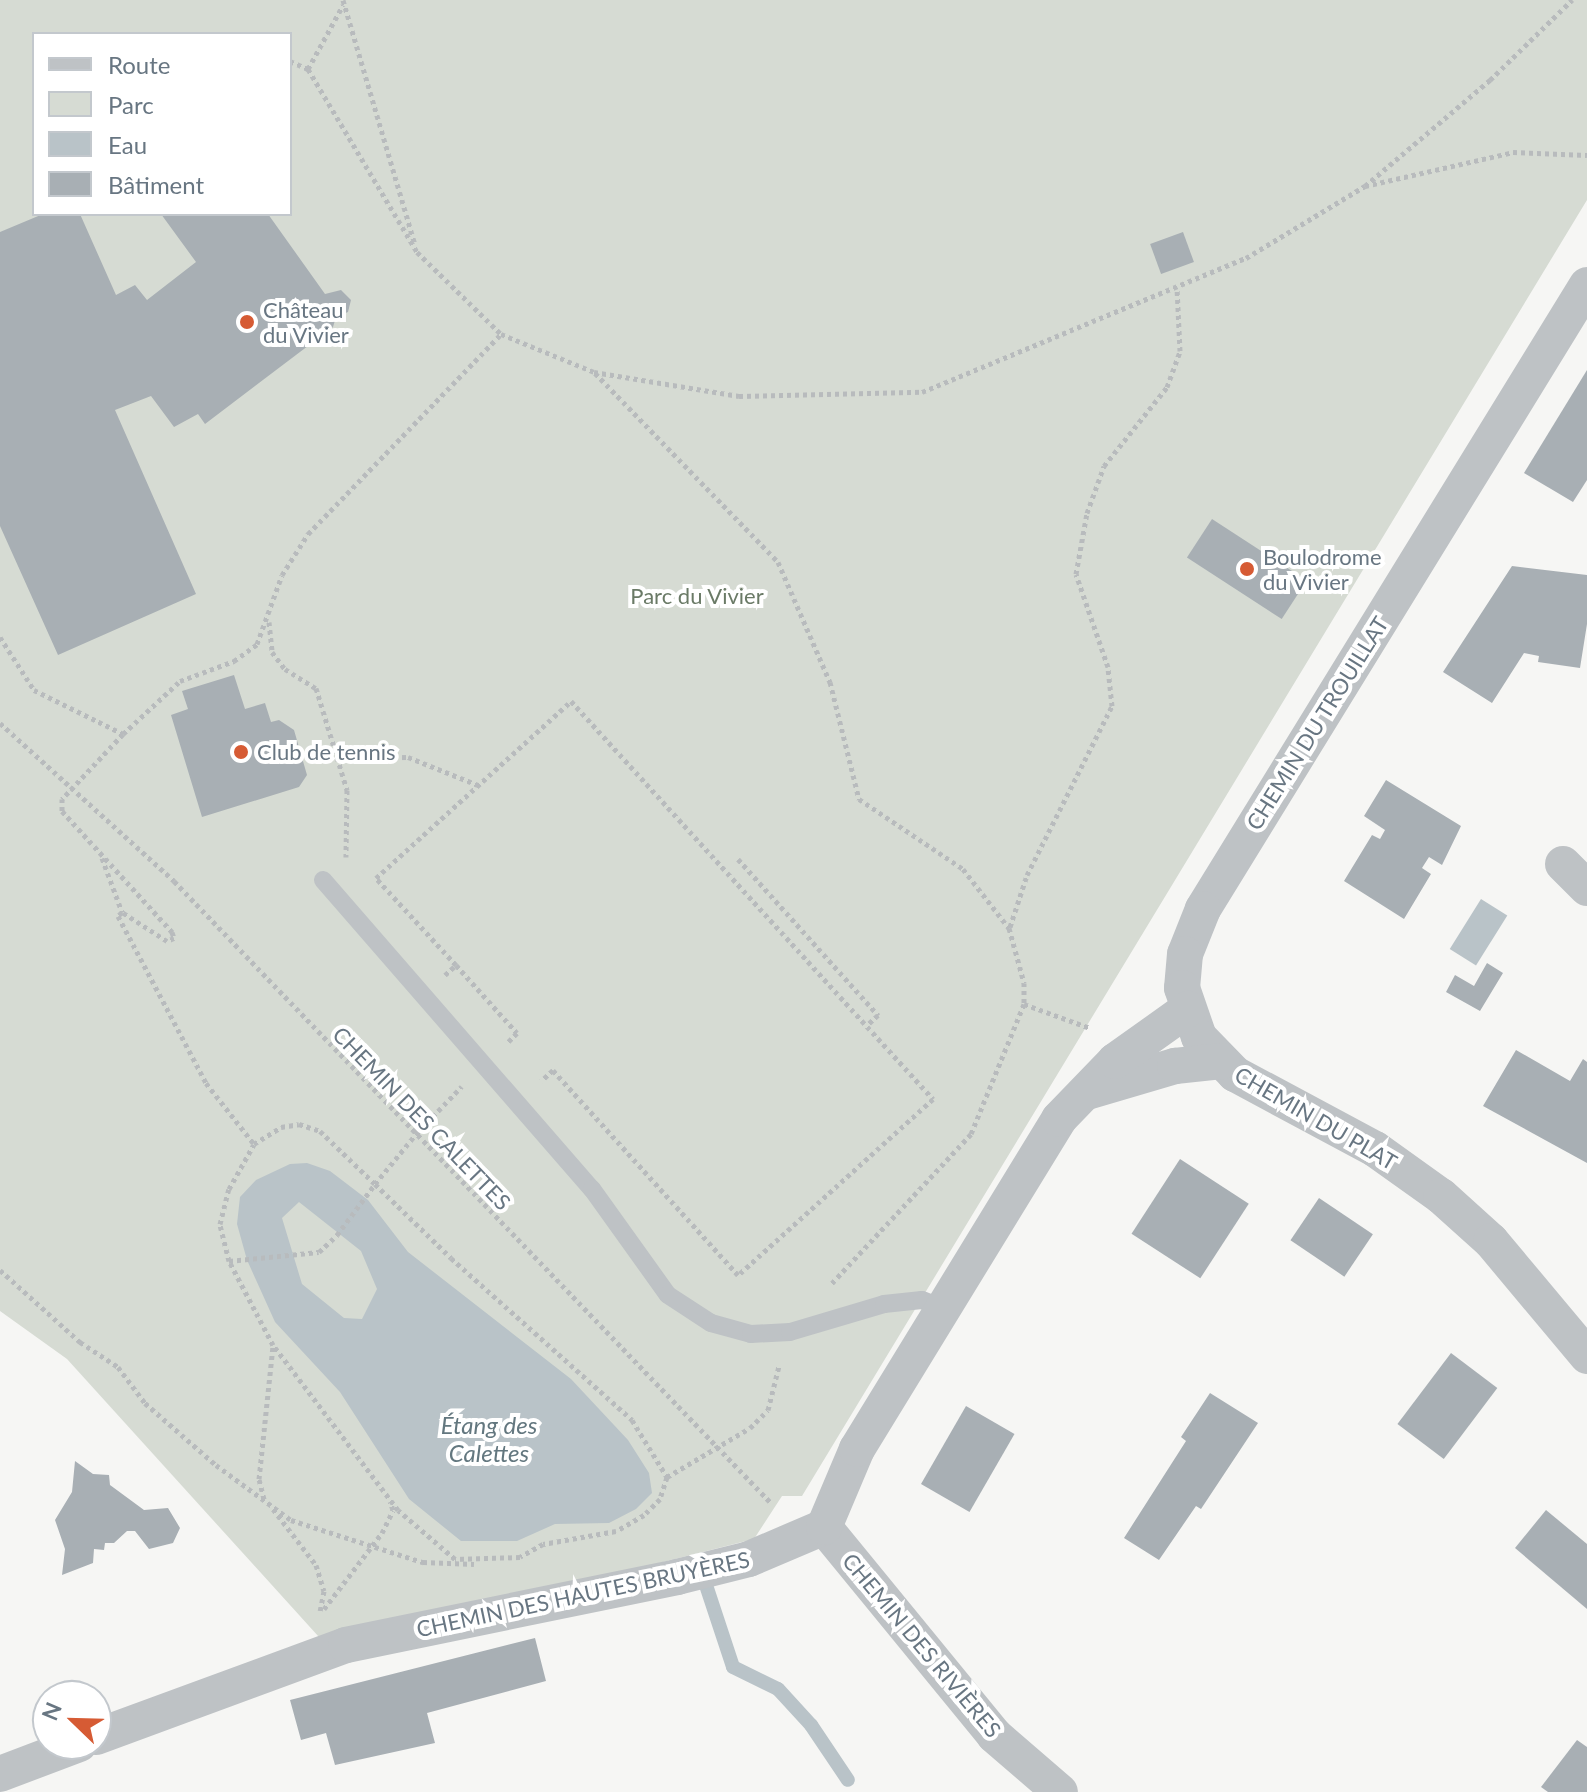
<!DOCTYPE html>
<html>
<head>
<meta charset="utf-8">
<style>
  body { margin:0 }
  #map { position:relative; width:1587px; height:1792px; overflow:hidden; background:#f6f6f4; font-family:Lato,sans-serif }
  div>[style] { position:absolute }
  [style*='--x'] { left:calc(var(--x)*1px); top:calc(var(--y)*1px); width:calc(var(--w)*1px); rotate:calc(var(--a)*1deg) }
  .green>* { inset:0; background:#d6dbd3 }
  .water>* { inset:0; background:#b9c3c8; transform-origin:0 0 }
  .stream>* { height:14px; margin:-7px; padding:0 7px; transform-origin:7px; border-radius:7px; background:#b9c3c8 }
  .building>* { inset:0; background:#a8afb4; transform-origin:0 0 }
  .path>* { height:5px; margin-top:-2.5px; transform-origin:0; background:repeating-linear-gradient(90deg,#b8bbbd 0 4px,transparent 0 8px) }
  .lane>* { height:18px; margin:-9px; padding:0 9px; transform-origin:9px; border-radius:9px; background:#bec2c5 }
  .street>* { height:36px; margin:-18px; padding:0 18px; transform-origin:18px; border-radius:18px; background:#bec2c5 }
  .dots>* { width:22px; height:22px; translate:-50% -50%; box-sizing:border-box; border:4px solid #fff; border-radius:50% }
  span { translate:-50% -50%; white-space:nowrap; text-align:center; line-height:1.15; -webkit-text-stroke:8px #fff; paint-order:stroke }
  .poi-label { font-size:22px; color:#687682 }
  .left { translate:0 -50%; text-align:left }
  .park-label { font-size:22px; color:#6a7a66 }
  .street-label { font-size:22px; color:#687682 }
  .water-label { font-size:24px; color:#63777f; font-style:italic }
  .legend { position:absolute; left:32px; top:32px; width:260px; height:184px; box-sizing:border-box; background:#fff; border:2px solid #c3c8cd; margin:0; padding:10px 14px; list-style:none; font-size:24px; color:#687682 }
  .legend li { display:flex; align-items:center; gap:16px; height:40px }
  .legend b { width:40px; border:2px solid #c3c8cd }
  .north { position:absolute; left:32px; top:1680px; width:80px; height:80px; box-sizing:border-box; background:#fff; border:2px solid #c3c8cd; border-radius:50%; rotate:293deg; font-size:22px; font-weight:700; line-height:32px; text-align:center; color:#687682 }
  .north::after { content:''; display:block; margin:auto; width:28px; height:36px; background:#d65b34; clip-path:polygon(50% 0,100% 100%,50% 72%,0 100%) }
</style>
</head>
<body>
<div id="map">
  <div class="green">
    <i style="clip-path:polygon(evenodd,0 0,1587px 0,1587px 200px,802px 1496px,782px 1496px,754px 1539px,328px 1647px,67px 1359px,0 1311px,0 0,34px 34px,290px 34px,290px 214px,34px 214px,34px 34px)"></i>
  </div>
  <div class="water">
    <i style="left:1481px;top:899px;width:31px;height:59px;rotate:32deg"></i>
    <i style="clip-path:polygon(evenodd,307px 1163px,330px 1171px,368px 1200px,408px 1252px,571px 1379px,628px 1440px,649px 1473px,652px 1493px,636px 1509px,609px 1523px,555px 1524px,517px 1541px,461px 1541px,409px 1499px,340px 1392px,275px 1322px,247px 1260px,237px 1224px,240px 1197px,256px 1180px,290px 1164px,307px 1163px,299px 1202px,361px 1251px,377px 1289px,362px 1319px,344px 1318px,302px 1284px,282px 1218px,299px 1202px)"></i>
  </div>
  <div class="stream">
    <i style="--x:701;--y:1570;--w:102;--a:71.7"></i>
    <i style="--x:733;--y:1667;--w:50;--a:26.1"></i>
    <i style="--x:778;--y:1689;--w:49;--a:47.5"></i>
    <i style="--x:811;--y:1725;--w:66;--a:56.1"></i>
  </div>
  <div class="building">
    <i style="clip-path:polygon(43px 214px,80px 214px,116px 295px,135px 285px,147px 300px,196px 262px,161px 214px,268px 214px,325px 294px,341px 290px,351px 300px,348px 312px,336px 317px,333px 327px,205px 424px,198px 414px,174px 427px,151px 396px,115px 410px,196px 594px,58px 655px,0 526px,0 232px)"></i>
    <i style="left:1183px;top:232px;width:32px;height:35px;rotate:70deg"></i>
    <i style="clip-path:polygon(1587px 370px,1587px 480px,1573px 502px,1524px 473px)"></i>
    <i style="left:1212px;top:519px;width:113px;height:46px;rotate:33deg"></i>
    <i style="clip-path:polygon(1512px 566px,1587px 575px,1587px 624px,1580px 668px,1538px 662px,1539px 656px,1524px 653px,1492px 703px,1443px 672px)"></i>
    <i style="clip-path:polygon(234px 675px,245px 709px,265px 703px,271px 722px,279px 720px,294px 730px,307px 775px,299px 787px,202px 817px,171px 715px,188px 709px,182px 691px)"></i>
    <i style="clip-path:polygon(1386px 780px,1461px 826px,1442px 865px,1429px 857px,1422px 868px,1431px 874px,1404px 919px,1344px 881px,1372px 835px,1380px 839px,1385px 830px,1364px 816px)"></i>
    <i style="clip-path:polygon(1487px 963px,1503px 973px,1480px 1011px,1446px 992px,1455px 975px,1474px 986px)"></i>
    <i style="clip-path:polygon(1516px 1050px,1570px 1081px,1583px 1059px,1587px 1062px,1587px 1163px,1483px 1106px)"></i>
    <i style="left:1180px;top:1159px;width:82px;height:89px;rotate:33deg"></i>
    <i style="left:1319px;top:1198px;width:65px;height:51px;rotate:34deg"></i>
    <i style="left:1451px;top:1353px;width:58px;height:89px;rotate:37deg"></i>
    <i style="clip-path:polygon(1210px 1393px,1258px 1423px,1201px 1509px,1196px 1506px,1159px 1560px,1124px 1538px,1186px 1441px,1181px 1437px)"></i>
    <i style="left:966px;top:1406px;width:56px;height:90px;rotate:30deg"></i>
    <i style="clip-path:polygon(75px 1461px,93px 1474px,109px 1475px,110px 1485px,144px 1510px,168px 1508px,180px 1528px,173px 1543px,149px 1549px,135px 1531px,127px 1531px,114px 1543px,105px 1543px,104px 1550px,94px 1549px,93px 1563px,62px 1575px,65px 1549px,55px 1520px,72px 1492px)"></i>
    <i style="clip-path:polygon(1546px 1510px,1587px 1544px,1587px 1609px,1515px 1548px)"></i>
    <i style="clip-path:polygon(535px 1638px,546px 1681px,427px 1713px,435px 1743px,335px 1765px,326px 1733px,301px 1740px,290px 1700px)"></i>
    <i style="clip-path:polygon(1577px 1740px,1587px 1747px,1587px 1792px,1548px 1792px,1541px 1787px)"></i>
  </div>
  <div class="path">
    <i style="--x:343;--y:0;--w:255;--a:73.6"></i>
    <i style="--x:290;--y:61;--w:20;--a:24"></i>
    <i style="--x:308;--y:69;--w:213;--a:59.2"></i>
    <i style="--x:417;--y:252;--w:117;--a:44.3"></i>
    <i style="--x:501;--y:334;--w:100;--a:22.2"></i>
    <i style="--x:594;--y:372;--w:147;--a:9.4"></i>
    <i style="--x:739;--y:396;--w:183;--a:-1.3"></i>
    <i style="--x:922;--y:392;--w:351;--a:-22.5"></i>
    <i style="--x:1246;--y:258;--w:139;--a:-31.2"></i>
    <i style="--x:1365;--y:186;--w:164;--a:-40.3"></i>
    <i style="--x:1490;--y:80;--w:115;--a:-44.3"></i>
    <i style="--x:308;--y:69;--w:73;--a:-61.3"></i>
    <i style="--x:1365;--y:186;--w:152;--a:-12.9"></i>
    <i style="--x:1513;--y:152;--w:74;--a:2.3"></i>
    <i style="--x:595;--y:373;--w:263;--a:45.9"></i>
    <i style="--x:778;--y:562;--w:131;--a:66.6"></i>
    <i style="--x:830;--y:682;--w:121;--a:76.1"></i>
    <i style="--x:859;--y:799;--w:125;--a:33.9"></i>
    <i style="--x:963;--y:869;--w:75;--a:52.1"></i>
    <i style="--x:1009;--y:928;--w:57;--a:74.7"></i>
    <i style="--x:1024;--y:983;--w:21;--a:90"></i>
    <i style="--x:1024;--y:1004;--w:140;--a:112.2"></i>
    <i style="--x:971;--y:1134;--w:205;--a:133"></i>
    <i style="--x:269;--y:622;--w:30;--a:84"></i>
    <i style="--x:272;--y:652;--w:21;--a:53"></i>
    <i style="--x:285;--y:669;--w:36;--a:32"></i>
    <i style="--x:316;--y:688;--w:107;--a:73.1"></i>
    <i style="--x:347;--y:790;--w:67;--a:90.9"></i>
    <i style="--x:0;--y:637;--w:63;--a:57.3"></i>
    <i style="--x:34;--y:690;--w:99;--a:26.3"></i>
    <i style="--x:123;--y:734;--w:78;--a:-42.9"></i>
    <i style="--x:180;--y:681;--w:58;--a:-20.3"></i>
    <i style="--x:234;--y:661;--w:29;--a:-36"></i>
    <i style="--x:257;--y:644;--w:73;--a:-70.1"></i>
    <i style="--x:282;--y:575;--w:49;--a:-57.6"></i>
    <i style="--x:308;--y:534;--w:278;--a:-46"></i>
    <i style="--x:0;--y:723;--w:235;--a:42.2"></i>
    <i style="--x:174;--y:881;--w:864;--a:46.17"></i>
    <i style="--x:123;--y:734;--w:89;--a:133.2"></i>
    <i style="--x:62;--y:799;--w:12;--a:90"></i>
    <i style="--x:62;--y:811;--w:164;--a:47.7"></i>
    <i style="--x:172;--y:932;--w:6;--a:72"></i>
    <i style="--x:174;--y:938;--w:8;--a:157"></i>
    <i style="--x:167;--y:941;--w:54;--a:-147.2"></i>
    <i style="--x:122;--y:912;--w:6;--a:135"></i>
    <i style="--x:118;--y:916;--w:189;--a:62.2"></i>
    <i style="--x:206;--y:1083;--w:78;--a:51.8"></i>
    <i style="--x:338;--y:758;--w:70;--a:-0.8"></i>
    <i style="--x:408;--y:757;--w:75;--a:21.8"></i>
    <i style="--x:102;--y:858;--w:58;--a:69.7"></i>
    <i style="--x:738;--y:859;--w:210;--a:48.1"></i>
    <i style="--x:878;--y:1015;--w:16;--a:137"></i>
    <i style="--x:1010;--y:927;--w:55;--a:-71.9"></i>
    <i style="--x:1027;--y:875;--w:189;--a:-63.3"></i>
    <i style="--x:1112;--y:706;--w:39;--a:-96"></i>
    <i style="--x:1108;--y:667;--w:98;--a:-109"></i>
    <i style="--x:1076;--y:574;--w:62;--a:-79.8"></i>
    <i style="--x:1087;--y:513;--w:50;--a:-70.1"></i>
    <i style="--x:1104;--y:466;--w:101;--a:-51.4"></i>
    <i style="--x:1167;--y:387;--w:38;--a:-70"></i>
    <i style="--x:1180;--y:351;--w:64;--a:-92.7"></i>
    <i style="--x:456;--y:965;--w:118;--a:-132.6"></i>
    <i style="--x:376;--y:878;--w:263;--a:-42.2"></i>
    <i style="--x:571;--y:701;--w:538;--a:47.71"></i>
    <i style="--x:933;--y:1099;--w:263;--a:137.9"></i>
    <i style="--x:738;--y:1275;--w:276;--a:-132.1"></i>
    <i style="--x:553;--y:1070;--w:16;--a:137"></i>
    <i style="--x:445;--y:975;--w:15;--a:-42"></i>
    <i style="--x:456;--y:965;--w:91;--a:48.1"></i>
    <i style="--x:517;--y:1033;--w:16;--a:135"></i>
    <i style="--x:1024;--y:1004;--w:70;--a:20"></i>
    <i style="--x:229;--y:1261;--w:38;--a:-104"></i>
    <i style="--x:220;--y:1224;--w:36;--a:-76"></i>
    <i style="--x:229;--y:1189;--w:51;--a:-60.9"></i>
    <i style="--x:254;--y:1144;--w:32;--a:-32"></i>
    <i style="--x:281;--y:1127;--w:18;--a:-9"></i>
    <i style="--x:299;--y:1124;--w:22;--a:18"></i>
    <i style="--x:320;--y:1131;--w:76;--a:43.9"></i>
    <i style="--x:375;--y:1184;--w:106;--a:44.2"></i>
    <i style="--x:451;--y:1258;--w:243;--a:41.8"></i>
    <i style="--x:632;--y:1420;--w:67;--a:58.4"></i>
    <i style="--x:667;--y:1477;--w:23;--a:108"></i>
    <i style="--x:660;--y:1499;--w:23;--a:135"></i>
    <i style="--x:644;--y:1515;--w:32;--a:150"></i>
    <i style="--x:616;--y:1531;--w:74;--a:169.9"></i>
    <i style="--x:543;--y:1544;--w:26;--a:151"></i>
    <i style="--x:520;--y:1557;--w:65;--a:178.2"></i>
    <i style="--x:455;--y:1559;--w:75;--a:-139.3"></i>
    <i style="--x:398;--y:1510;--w:207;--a:-127.1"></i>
    <i style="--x:273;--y:1345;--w:95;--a:-117.6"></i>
    <i style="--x:229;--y:1261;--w:90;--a:-5.7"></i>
    <i style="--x:319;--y:1252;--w:25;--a:-43"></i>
    <i style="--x:337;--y:1235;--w:64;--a:-53.3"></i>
    <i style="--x:375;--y:1184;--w:65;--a:-50.6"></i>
    <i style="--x:416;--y:1134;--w:66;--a:-46.2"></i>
    <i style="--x:0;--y:1270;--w:108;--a:42"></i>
    <i style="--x:80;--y:1342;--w:45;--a:33.3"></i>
    <i style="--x:118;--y:1367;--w:45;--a:53.1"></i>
    <i style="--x:145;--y:1403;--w:94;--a:41.1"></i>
    <i style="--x:216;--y:1465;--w:93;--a:36.3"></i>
    <i style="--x:291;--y:1520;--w:139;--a:17.7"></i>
    <i style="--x:423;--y:1562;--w:51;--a:2.2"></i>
    <i style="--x:667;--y:1477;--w:96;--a:-30.6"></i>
    <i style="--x:750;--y:1428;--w:25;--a:-45"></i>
    <i style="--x:768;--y:1410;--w:45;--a:-76"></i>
    <i style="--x:264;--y:1499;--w:21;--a:-104"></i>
    <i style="--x:259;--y:1479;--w:134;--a:-84"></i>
    <i style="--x:273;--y:1509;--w:71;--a:52.5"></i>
    <i style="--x:316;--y:1565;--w:27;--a:73"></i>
    <i style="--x:324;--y:1591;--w:20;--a:101"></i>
    <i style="--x:324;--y:1609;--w:96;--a:-52.7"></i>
    <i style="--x:382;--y:1533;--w:25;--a:-64"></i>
    <i style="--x:393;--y:1510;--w:9;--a:-108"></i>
  </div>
  <div class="lane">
    <i style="--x:323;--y:880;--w:410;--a:49"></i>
    <i style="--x:592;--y:1189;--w:130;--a:54.4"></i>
    <i style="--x:668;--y:1295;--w:51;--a:33.1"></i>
    <i style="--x:711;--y:1323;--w:41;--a:15.4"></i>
    <i style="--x:751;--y:1334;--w:39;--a:-3"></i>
    <i style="--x:790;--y:1332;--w:98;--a:-16.6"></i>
    <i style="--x:884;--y:1304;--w:38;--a:-6"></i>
    <i style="--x:922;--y:1300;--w:22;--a:21"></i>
  </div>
  <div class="street">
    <i style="--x:1587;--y:285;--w:733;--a:121.61"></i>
    <i style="--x:1203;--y:909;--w:48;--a:111.8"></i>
    <i style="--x:1185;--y:954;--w:34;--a:95"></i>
    <i style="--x:1182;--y:988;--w:52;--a:70.9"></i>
    <i style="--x:1199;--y:1037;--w:52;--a:45.8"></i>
    <i style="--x:1235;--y:1074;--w:159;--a:28.2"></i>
    <i style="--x:1375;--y:1149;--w:81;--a:35.5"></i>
    <i style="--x:1441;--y:1196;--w:67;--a:42"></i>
    <i style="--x:1491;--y:1241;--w:150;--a:50.1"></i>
    <i style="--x:1563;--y:864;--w:34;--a:45"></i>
    <i style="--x:1087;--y:1092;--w:92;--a:-16.5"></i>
    <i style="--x:1175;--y:1066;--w:47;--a:-6.1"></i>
    <i style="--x:824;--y:1527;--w:269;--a:50.7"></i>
    <i style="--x:994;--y:1735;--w:87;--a:40.8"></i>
    <i style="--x:96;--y:1737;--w:266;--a:-20.2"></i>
    <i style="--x:346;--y:1645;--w:338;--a:-11.6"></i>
    <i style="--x:677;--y:1577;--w:74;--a:-14"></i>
    <i style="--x:749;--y:1559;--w:82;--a:-23.1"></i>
    <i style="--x:824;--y:1527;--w:85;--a:-67.1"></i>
    <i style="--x:857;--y:1449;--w:387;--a:-58.5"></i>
    <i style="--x:1059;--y:1119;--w:81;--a:-46"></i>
    <i style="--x:1115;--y:1061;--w:90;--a:-35.5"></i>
    <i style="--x:0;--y:1774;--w:85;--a:-20.8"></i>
  </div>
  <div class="dots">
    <i style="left:247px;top:322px;background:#d65b34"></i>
    <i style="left:1247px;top:569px;background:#d65b34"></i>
    <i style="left:241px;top:752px;background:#d65b34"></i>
  </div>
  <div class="poi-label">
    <span class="left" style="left:263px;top:322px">Château<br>du Vivier</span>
    <span class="left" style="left:1263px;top:569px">Boulodrome<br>du Vivier</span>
    <span class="left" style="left:257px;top:752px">Club de tennis</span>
  </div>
  <div class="park-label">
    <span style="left:697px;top:596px">Parc du Vivier</span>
  </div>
  <div class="street-label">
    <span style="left:1317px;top:723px;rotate:-58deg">CHEMIN DU TROUILLAT</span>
    <span style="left:422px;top:1118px;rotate:46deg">CHEMIN DES CALETTES</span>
    <span style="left:1316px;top:1118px;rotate:30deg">CHEMIN DU PLAT</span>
    <span style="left:583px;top:1594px;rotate:-12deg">CHEMIN DES HAUTES BRUYÈRES</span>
    <span style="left:922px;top:1645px;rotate:50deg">CHEMIN DES RIVIÈRES</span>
  </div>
  <div class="water-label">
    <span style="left:489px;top:1439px">Étang des<br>Calettes</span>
  </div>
  <ul class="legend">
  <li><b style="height:10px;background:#bec2c5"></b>Route</li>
  <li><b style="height:22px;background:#d6dbd3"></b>Parc</li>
  <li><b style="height:22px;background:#b9c3c8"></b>Eau</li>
  <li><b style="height:22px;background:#a8afb4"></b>Bâtiment</li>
  </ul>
  <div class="north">N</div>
</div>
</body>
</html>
